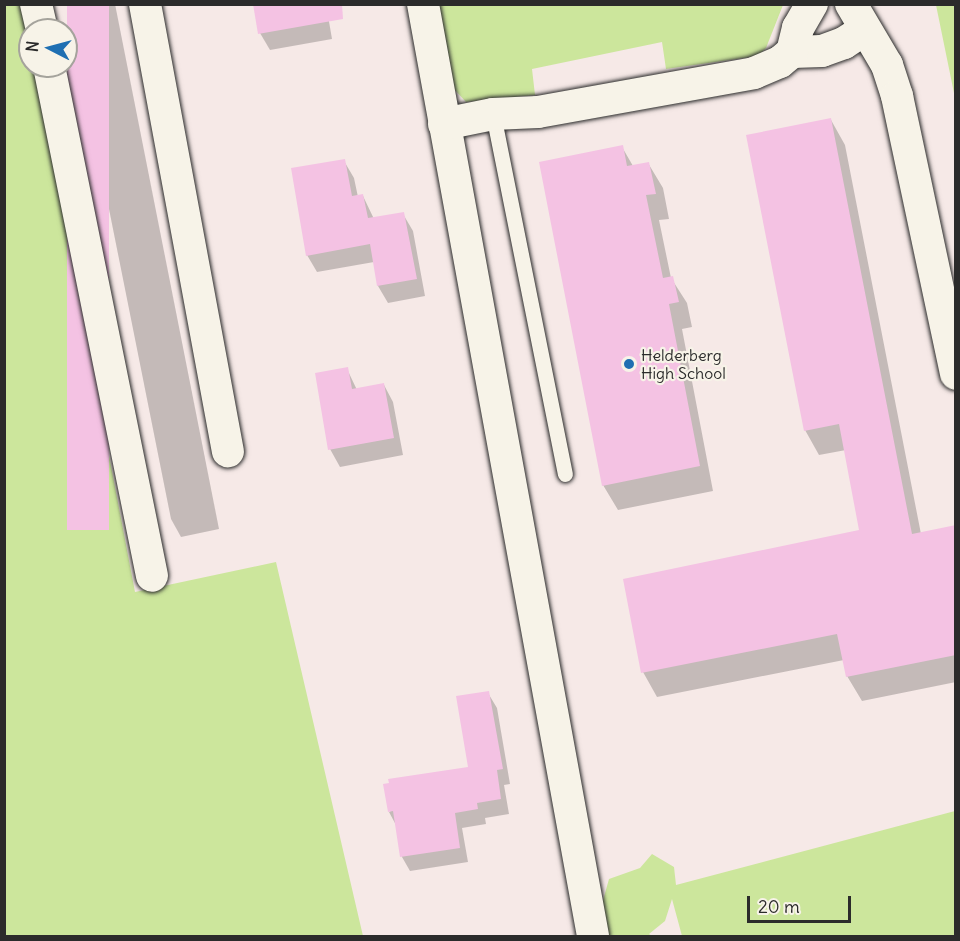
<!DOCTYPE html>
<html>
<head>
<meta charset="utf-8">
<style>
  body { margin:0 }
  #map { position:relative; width:960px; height:941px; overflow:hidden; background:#f6e9e7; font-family:Delius,sans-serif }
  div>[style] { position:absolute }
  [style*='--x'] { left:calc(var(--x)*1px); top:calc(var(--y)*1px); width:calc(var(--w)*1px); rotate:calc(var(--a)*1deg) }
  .green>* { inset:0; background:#cce69c }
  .shadow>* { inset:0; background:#0003 }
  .building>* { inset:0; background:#f4c2e3; transform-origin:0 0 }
  .roads { filter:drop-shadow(0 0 2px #2b2b2b) drop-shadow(0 0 2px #2b2b2b) }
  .service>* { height:15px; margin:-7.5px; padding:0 7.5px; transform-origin:7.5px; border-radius:7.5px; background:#f7f3e8 }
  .minor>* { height:32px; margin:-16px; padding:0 16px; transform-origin:16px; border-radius:16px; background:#f7f3e8 }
  .dots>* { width:16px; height:16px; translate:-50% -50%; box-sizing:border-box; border:3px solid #f7f3e8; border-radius:50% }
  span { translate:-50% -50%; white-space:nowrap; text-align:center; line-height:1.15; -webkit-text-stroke:4.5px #f7f3e8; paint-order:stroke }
  .poi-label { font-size:16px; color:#2b2b2b }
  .left { translate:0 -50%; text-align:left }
  .frame { position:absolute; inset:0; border:6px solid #2b2b2b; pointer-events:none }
  .north { position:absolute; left:18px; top:18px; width:60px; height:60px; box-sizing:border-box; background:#f7f3e8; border:2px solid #a5a39c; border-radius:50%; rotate:276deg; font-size:16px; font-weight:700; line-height:24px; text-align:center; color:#2b2b2b }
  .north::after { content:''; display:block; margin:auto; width:21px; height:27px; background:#1f6fb2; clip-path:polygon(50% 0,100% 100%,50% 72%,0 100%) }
  .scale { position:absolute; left:747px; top:896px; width:104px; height:27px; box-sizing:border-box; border:3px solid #2b2b2b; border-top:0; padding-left:8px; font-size:18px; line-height:21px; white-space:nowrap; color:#2b2b2b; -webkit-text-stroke:4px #f7f3e8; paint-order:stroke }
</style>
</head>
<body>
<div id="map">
  <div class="green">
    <i style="clip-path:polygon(23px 4px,30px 66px,35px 66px,135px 592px,276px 562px,363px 936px,5px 936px,4px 5px)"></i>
    <i style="clip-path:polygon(431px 5px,783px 5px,766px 48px,758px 56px,666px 69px,662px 42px,532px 69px,535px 95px,466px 102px,443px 77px)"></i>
    <i style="clip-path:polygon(936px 5px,955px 5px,955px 99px,955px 98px)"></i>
    <i style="clip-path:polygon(955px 811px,955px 936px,682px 936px,672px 899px,665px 921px,649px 934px,652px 936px,593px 936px,609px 879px,640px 868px,652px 854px,674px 867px,676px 885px)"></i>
  </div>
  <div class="shadow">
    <i style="clip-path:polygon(68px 4px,115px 4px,219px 529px,181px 537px,171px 519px)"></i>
    <i style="clip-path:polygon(326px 4px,332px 39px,270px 50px,260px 33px)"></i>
    <i style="clip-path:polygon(831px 120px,845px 145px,921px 534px,956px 527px,956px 682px,862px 701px,847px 676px,844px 660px,657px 697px,643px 672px,861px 531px,846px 450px,819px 455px,805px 430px)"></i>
    <i style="clip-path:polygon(622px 147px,633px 166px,648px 163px,663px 188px,669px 219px,659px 220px,671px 278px,687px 303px,692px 327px,682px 329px,713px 491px,618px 510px,603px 485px)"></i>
    <i style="clip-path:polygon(344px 161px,354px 178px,358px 197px,363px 196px,374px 219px,403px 214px,413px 231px,425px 296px,388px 303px,378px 286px,374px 262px,317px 272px,307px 255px)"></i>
    <i style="clip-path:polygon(347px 369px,357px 390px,384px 385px,393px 402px,403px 455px,340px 467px,330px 449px)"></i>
    <i style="clip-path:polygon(488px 693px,497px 708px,510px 784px,504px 785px,509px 814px,485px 818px,486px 824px,462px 828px,468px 862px,410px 871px,402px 857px,396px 825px,389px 812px,470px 768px)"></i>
  </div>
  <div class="building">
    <i style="left:67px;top:4px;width:42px;height:526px"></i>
    <i style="clip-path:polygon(253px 4px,342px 4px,343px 19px,258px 34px)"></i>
    <i style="clip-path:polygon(831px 118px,912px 534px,956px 525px,956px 655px,846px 677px,837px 634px,641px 673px,623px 579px,859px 530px,839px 424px,804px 431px,746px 135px)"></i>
    <i style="clip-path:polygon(623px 145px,627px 166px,649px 162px,656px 194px,646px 195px,663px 278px,673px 276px,679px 302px,669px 304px,700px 466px,602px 486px,539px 162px)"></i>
    <i style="clip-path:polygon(345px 159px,352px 196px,363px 194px,368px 218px,404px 212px,417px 279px,377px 286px,370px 244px,306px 256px,291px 168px)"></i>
    <i style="clip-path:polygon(348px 367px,352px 389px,384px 383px,394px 438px,328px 450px,315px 373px)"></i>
    <i style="clip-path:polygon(489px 691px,503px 769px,497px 770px,501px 799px,477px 803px,478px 809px,455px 813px,460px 848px,400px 857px,393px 811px,388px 812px,383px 784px,389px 783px,388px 779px,468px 767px,456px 696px)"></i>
  </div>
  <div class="roads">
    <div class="service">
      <i style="--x:493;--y:114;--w:367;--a:78.7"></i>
    </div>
    <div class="minor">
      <i style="--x:36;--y:4;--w:27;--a:77"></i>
      <i style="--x:145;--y:4;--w:455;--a:79.5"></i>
      <i style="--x:423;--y:4;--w:947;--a:79.66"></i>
      <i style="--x:851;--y:4;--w:71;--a:59.5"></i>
      <i style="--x:887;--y:65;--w:33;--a:72"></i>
      <i style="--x:897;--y:96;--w:284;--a:78"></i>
      <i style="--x:792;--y:52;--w:30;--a:-2"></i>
      <i style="--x:822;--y:51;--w:23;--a:-20"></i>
      <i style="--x:844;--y:43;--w:24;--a:-33"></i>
      <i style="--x:49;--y:66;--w:520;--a:78.58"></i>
      <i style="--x:444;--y:124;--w:50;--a:-11.5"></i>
      <i style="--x:493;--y:114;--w:45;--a:-2.5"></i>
      <i style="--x:538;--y:112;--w:219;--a:-10.2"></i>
      <i style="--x:754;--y:73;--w:28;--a:-23"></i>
      <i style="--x:780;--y:62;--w:16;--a:-40"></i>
      <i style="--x:792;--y:52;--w:25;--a:-76"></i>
      <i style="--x:798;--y:28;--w:28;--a:-60"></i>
    </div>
  </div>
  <div class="dots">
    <i style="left:629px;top:364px;background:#1f6fb2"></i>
  </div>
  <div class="poi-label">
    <span class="left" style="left:641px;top:364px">Helderberg<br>High School</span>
  </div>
  <div class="frame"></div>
  <div class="north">N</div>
  <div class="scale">20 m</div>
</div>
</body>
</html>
